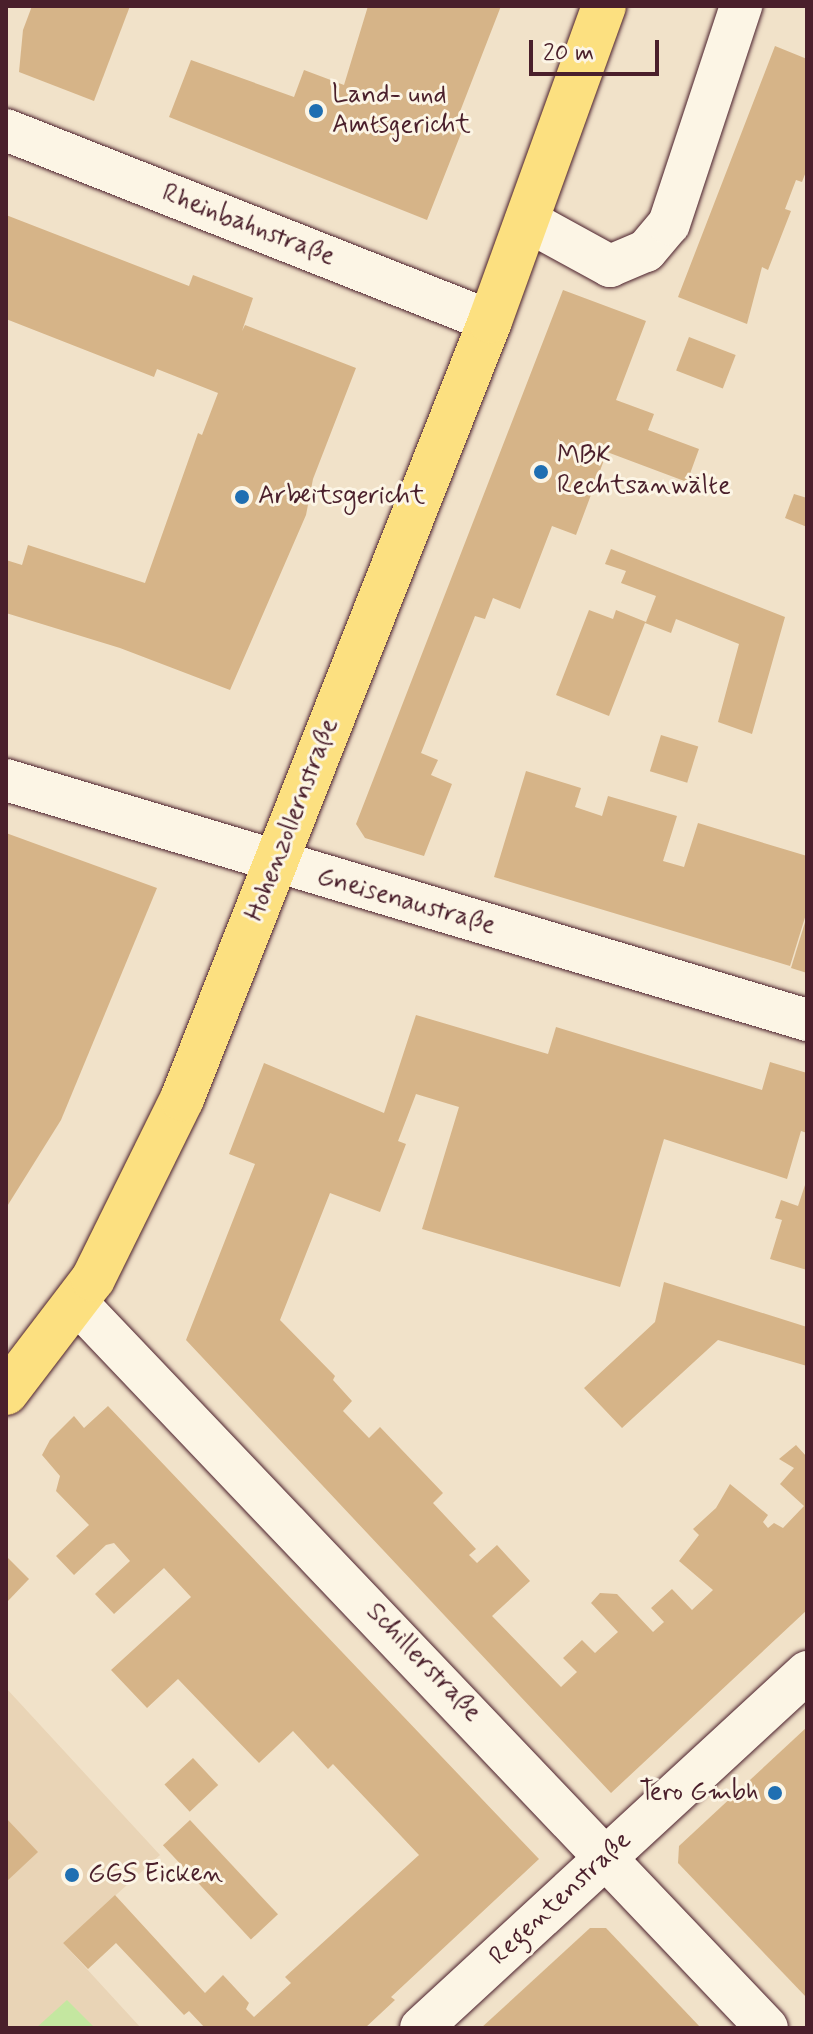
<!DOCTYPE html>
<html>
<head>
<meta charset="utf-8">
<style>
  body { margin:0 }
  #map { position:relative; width:813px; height:2034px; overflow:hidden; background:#f1e2c9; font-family:Mynerve,sans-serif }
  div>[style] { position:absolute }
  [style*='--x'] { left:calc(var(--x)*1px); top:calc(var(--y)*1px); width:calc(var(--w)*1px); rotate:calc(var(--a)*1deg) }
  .built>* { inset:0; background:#e9d4b6 }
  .green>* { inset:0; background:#c4e7a0 }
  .building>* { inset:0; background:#d6b488; transform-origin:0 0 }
  .roads { filter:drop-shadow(0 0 2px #4a1f2b) drop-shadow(0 0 2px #4a1f2b) }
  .minor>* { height:42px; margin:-21px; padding:0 21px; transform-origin:21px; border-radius:21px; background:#fcf5e5 }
  .primary>* { height:44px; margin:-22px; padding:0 22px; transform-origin:22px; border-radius:22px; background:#fce080 }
  .dots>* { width:22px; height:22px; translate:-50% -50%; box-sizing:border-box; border:4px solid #fcf5e5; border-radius:50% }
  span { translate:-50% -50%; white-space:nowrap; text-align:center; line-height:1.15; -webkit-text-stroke:6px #fcf5e5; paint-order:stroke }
  .poi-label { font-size:26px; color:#4a1f2b }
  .left { translate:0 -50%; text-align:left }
  .right { translate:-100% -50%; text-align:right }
  .street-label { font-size:26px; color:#4a1f2b }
  .frame { position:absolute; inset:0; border:8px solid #4a1f2b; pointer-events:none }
  .scale { position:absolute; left:529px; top:40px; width:130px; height:36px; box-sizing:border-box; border:4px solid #4a1f2b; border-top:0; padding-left:10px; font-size:24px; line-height:28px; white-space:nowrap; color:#4a1f2b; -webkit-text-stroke:6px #fcf5e5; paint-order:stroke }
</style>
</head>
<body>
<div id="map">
  <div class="built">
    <i style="clip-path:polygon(6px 1688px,160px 1855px,63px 1943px,141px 2028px,6px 2028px)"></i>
  </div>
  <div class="green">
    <i style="clip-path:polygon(67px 2000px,95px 2028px,36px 2028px)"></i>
  </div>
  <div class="building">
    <i style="clip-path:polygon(32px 6px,130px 6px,94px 101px,19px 72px,23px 30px)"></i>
    <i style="clip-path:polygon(368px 6px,501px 6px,454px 127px,462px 131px,427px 220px,169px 117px,191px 60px,294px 97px,304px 70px,344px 85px)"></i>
    <i style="clip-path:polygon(775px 46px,807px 59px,807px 169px,802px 182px,796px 180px,785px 209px,791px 211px,768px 270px,762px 267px,747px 324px,678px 297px)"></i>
    <i style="clip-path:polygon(6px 215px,189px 286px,193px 275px,253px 298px,242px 331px,245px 325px,356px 368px,313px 479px,306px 515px,230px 690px,120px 648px,6px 613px,6px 560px,22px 565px,28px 545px,145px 583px,198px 433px,202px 435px,218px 393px,157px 369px,154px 377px,6px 319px)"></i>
    <i style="clip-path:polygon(563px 290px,646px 321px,616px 400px,654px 414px,648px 430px,699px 449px,687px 482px,607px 452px,576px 535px,552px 526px,520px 609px,493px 598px,485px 619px,475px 616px,421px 753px,438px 760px,431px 775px,452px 784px,424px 856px,365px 838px,356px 824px)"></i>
    <i style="left:689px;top:337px;width:50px;height:36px;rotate:21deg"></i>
    <i style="clip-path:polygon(794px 494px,807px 498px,807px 527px,785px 518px)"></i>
    <i style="clip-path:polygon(611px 549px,785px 617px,752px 734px,718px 722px,739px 644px,676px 619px,671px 633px,645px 623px,609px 716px,556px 695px,589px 610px,613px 619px,616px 610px,646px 622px,656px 596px,621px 583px,626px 571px,605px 564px)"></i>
    <i style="left:661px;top:735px;width:39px;height:38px;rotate:17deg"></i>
    <i style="clip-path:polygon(526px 771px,581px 788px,575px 807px,602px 816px,608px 796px,677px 816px,663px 861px,684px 867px,698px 823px,807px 856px,807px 911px,790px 966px,494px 877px)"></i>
    <i style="clip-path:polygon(6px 833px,157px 888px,61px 1120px,6px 1208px)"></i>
    <i style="clip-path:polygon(806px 919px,807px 920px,807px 973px,791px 968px)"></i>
    <i style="clip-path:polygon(416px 1015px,548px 1054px,556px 1027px,762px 1090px,770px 1062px,807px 1073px,807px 1133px,801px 1131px,787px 1179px,664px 1139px,620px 1287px,422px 1229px,459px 1107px,416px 1094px,398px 1141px,406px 1144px,380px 1212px,330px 1193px,280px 1320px,335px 1376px,333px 1380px,352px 1401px,343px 1411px,369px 1438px,380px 1427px,443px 1493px,433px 1503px,476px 1549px,469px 1555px,477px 1563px,497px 1545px,530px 1581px,492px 1616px,561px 1687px,577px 1672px,563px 1658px,582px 1640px,595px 1653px,618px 1632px,591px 1603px,600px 1593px,617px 1594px,653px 1632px,664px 1622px,651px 1608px,672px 1589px,692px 1610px,713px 1590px,679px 1561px,699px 1535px,693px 1529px,716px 1508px,730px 1484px,768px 1515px,763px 1522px,768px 1528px,774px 1523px,783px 1528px,804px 1506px,780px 1484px,794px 1468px,779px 1459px,796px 1445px,807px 1457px,807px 1610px,611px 1793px,186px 1340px,255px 1164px,229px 1154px,264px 1063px,384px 1113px)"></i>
    <i style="clip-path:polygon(807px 1179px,807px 1270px,770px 1259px,782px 1220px,775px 1218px,781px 1200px,798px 1206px)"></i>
    <i style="clip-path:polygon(664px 1282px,807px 1327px,807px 1366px,718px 1340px,622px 1428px,584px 1388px,655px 1322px)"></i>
    <i style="clip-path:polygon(108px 1406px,539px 1859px,391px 1997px,395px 2000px,365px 2028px,205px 2028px,189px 2011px,184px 2015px,116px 1943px,88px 1969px,63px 1943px,115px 1895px,205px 1993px,223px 1975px,249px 2003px,246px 2009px,254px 2017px,291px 1983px,285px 1977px,419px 1855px,333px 1764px,328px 1769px,293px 1731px,259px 1763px,178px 1679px,147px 1708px,111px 1670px,191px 1597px,164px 1568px,114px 1614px,95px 1594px,130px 1561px,114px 1543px,106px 1545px,74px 1575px,56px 1556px,89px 1525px,56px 1491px,60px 1476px,42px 1455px,50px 1440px,74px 1416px,84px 1428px)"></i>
    <i style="clip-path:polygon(6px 1556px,29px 1579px,6px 1603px)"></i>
    <i style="clip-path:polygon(807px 1727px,807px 1998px,678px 1863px,679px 1846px)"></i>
    <i style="left:193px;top:1758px;width:37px;height:39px;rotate:47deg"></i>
    <i style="clip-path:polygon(6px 1818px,38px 1852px,6px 1882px)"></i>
    <i style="left:190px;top:1820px;width:129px;height:37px;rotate:47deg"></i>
    <i style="clip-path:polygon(590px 1928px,606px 1928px,701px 2028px,481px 2028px)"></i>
  </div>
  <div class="roads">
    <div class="minor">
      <i style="--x:6;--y:130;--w:520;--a:21.54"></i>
      <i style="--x:526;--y:220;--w:96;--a:28.7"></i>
      <i style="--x:610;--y:266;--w:39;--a:-23"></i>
      <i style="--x:646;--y:251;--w:35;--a:-50"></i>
      <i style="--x:669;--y:224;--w:230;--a:-71.7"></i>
      <i style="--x:6;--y:780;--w:836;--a:16.68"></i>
      <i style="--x:76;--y:1302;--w:1002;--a:46.41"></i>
      <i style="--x:421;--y:2028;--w:525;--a:-42.68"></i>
    </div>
    <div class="primary">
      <i style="--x:6;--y:1393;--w:143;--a:-52.7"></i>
      <i style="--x:93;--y:1279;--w:201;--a:-63.7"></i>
      <i style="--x:182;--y:1099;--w:837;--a:-68.4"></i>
      <i style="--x:490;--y:321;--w:335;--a:-70.1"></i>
    </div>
  </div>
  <div class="dots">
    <i style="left:316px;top:111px;background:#1f6fb2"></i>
    <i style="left:541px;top:472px;background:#1f6fb2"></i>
    <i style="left:242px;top:497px;background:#1f6fb2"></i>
    <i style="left:775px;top:1793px;background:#1f6fb2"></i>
    <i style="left:72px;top:1875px;background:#1f6fb2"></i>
  </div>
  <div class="poi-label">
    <span class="left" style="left:332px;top:111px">Land- und<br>Amtsgericht</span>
    <span class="left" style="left:557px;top:472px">MBK<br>Rechtsanwälte</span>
    <span class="left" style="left:258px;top:497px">Arbeitsgericht</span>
    <span class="right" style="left:759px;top:1793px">Tero Gmbh</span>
    <span class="left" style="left:88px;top:1875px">GGS Eicken</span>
  </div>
  <div class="street-label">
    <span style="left:248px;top:226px;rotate:21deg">Rheinbahnstraße</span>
    <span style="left:293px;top:820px;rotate:-69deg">Hohenzollernstraße</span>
    <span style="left:406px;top:902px;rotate:16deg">Gneisenaustraße</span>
    <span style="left:423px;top:1663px;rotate:46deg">Schillerstraße</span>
    <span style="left:561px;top:1899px;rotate:-43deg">Regentenstraße</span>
  </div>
  <div class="frame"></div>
  <div class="scale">20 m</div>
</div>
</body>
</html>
